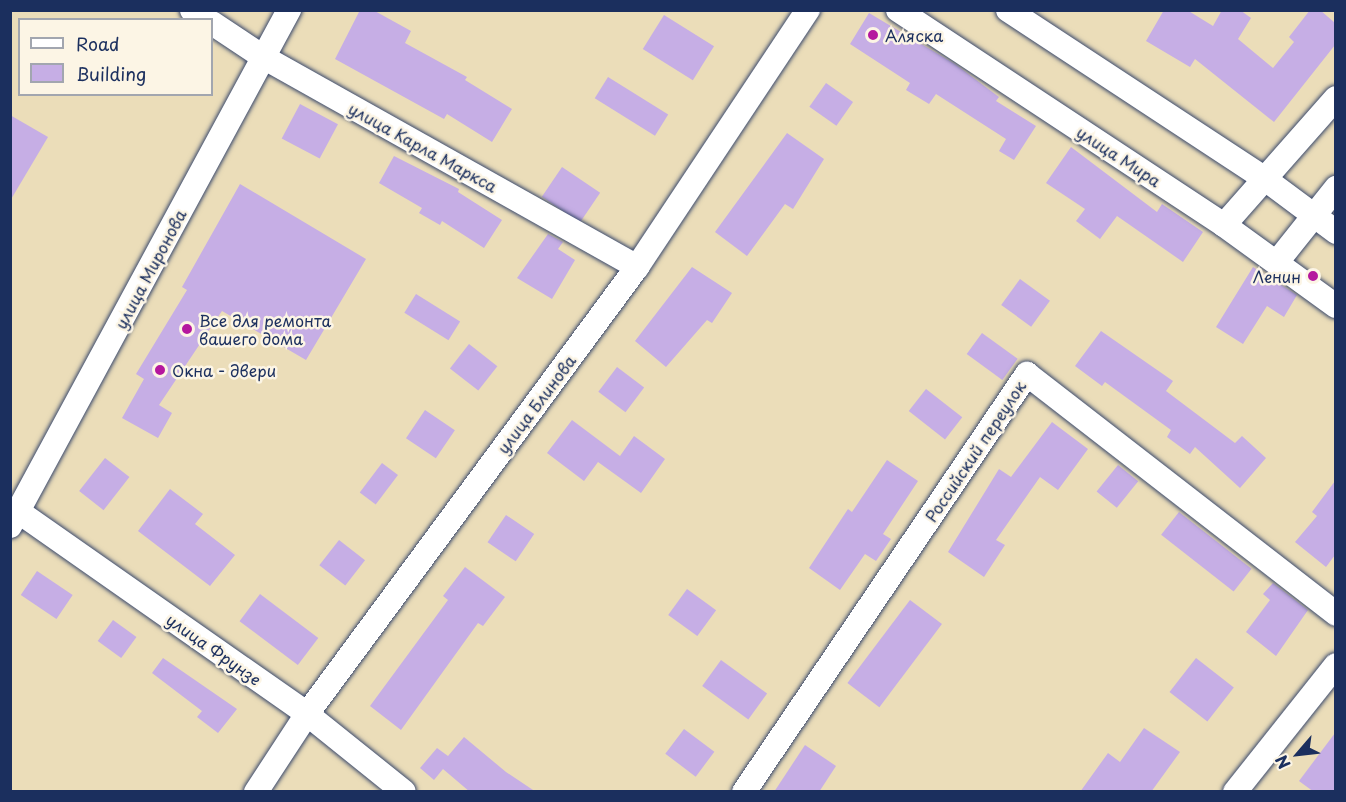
<!DOCTYPE html>
<html>
<head>
<meta charset="utf-8">
<style>
  body { margin:0 }
  #map { position:relative; width:1346px; height:802px; overflow:hidden; background:#ebddb9; font-family:"Playpen Sans",sans-serif }
  div>[style] { position:absolute }
  [style*='--x'] { left:calc(var(--x)*1px); top:calc(var(--y)*1px); width:calc(var(--w)*1px); rotate:calc(var(--a)*1deg) }
  .building>* { inset:0; background:#c6aee5; transform-origin:0 0 }
  .roads { filter:drop-shadow(0 0 2px #3a496c) drop-shadow(0 0 2px #3a496c) }
  .minor>* { height:24px; margin:-12px; padding:0 12px; transform-origin:12px; border-radius:12px; background:#fff }
  .dots>* { width:16px; height:16px; translate:-50% -50%; box-sizing:border-box; border:3px solid #fcf5e5; border-radius:50% }
  span { translate:-50% -50%; white-space:nowrap; text-align:center; line-height:1.15; -webkit-text-stroke:5px #fcf5e5; paint-order:stroke }
  .poi-label { font-size:16px; color:#1b2f5e }
  .left { translate:0 -50%; text-align:left }
  .right { translate:-100% -50%; text-align:right }
  .street-label { font-size:16px; color:#1b2f5e }
  .frame { position:absolute; inset:0; border:12px solid #1b2f5e; pointer-events:none }
  .legend { position:absolute; left:18px; top:18px; width:195px; height:78px; box-sizing:border-box; background:#fcf5e5; border:2px solid #a2a6af; margin:0; padding:8px 10px; list-style:none; font-size:18px; color:#1b2f5e }
  .legend li { display:flex; align-items:center; gap:12px; height:30px }
  .legend b { width:30px; border:2px solid #a2a6af }
  .north { position:absolute; left:1268px; top:724px; width:60px; height:60px; -webkit-text-stroke:4px #fcf5e5; paint-order:stroke; rotate:242deg; font-size:16px; font-weight:700; line-height:24px; text-align:center; color:#1b2f5e }
  .north::after { content:''; display:block; margin:auto; width:21px; height:27px; background:#1b2f5e; clip-path:polygon(50% 0,100% 100%,50% 72%,0 100%) }
</style>
</head>
<body>
<div id="map">
  <div class="building">
    <i style="clip-path:polygon(360px 10px,373px 10px,411px 31px,405px 43px,467px 77px,465px 80px,512px 109px,492px 142px,447px 114px,444px 119px,335px 59px)"></i>
    <i style="clip-path:polygon(1164px 10px,1187px 10px,1213px 26px,1222px 10px,1240px 10px,1251px 18px,1238px 39px,1273px 68px,1294px 42px,1289px 37px,1310px 10px,1320px 10px,1335px 23px,1335px 45px,1274px 122px,1195px 59px,1190px 67px,1146px 41px)"></i>
    <i style="clip-path:polygon(869px 13px,955px 64px,999px 97px,996px 101px,1036px 126px,1014px 160px,999px 151px,1006px 139px,936px 94px,929px 104px,906px 90px,910px 83px,850px 44px)"></i>
    <i style="left:664px;top:15px;width:59px;height:40px;rotate:32deg"></i>
    <i style="left:608px;top:77px;width:71px;height:25px;rotate:32deg"></i>
    <i style="left:826px;top:83px;width:33px;height:29px;rotate:35deg"></i>
    <i style="left:300px;top:104px;width:43px;height:39px;rotate:28deg"></i>
    <i style="clip-path:polygon(10px 115px,48px 137px,10px 201px)"></i>
    <i style="clip-path:polygon(787px 133px,824px 159px,793px 209px,785px 204px,747px 256px,715px 232px)"></i>
    <i style="clip-path:polygon(1071px 147px,1157px 212px,1162px 204px,1203px 232px,1183px 262px,1117px 216px,1100px 239px,1076px 221px,1085px 209px,1046px 183px)"></i>
    <i style="clip-path:polygon(394px 156px,459px 189px,458px 192px,502px 220px,484px 248px,442px 221px,440px 225px,419px 213px,422px 208px,379px 183px)"></i>
    <i style="left:562px;top:167px;width:46px;height:36px;rotate:34deg"></i>
    <i style="clip-path:polygon(240px 184px,366px 259px,306px 360px,222px 311px,159px 405px,172px 413px,158px 438px,122px 418px,144px 379px,136px 374px,187px 290px,182px 287px)"></i>
    <i style="clip-path:polygon(548px 234px,563px 242px,558px 249px,575px 260px,552px 299px,517px 278px)"></i>
    <i style="clip-path:polygon(692px 267px,732px 293px,712px 323px,707px 320px,666px 367px,635px 341px)"></i>
    <i style="clip-path:polygon(1253px 267px,1297px 295px,1284px 317px,1267px 306px,1243px 344px,1216px 327px)"></i>
    <i style="left:1020px;top:279px;width:37px;height:32px;rotate:36deg"></i>
    <i style="left:416px;top:294px;width:52px;height:22px;rotate:32deg"></i>
    <i style="clip-path:polygon(1101px 331px,1173px 381px,1166px 391px,1235px 443px,1242px 436px,1266px 458px,1240px 488px,1195px 447px,1190px 454px,1167px 437px,1171px 430px,1105px 382px,1102px 386px,1075px 366px)"></i>
    <i style="left:982px;top:333px;width:44px;height:26px;rotate:36deg"></i>
    <i style="left:469px;top:344px;width:36px;height:31px;rotate:38deg"></i>
    <i style="left:617px;top:367px;width:34px;height:31px;rotate:37deg"></i>
    <i style="left:926px;top:389px;width:46px;height:28px;rotate:38deg"></i>
    <i style="left:425px;top:410px;width:36px;height:34px;rotate:34deg"></i>
    <i style="clip-path:polygon(572px 420px,620px 456px,634px 436px,665px 459px,641px 493px,598px 462px,584px 481px,547px 453px)"></i>
    <i style="clip-path:polygon(1052px 422px,1088px 449px,1058px 490px,1040px 477px,996px 540px,1005px 545px,984px 577px,948px 552px,999px 469px,1011px 477px)"></i>
    <i style="left:105px;top:458px;width:31px;height:42px;rotate:38deg"></i>
    <i style="clip-path:polygon(887px 460px,918px 481px,883px 534px,891px 539px,876px 561px,865px 554px,840px 590px,809px 568px,848px 509px,852px 512px)"></i>
    <i style="left:382px;top:463px;width:20px;height:37px;rotate:37deg"></i>
    <i style="left:1118px;top:465px;width:26px;height:34px;rotate:39deg"></i>
    <i style="clip-path:polygon(1335px 481px,1335px 555px,1326px 567px,1295px 542px,1317px 516px,1312px 512px)"></i>
    <i style="clip-path:polygon(170px 489px,203px 514px,195px 524px,235px 555px,210px 586px,138px 531px)"></i>
    <i style="left:1179px;top:512px;width:92px;height:29px;rotate:38deg"></i>
    <i style="left:506px;top:515px;width:34px;height:33px;rotate:34deg"></i>
    <i style="left:339px;top:540px;width:33px;height:32px;rotate:38deg"></i>
    <i style="clip-path:polygon(465px 567px,505px 597px,483px 626px,478px 623px,401px 730px,370px 706px,448px 600px,443px 596px)"></i>
    <i style="left:37px;top:571px;width:43px;height:29px;rotate:34deg"></i>
    <i style="clip-path:polygon(1273px 583px,1308px 610px,1276px 656px,1246px 632px,1270px 600px,1263px 594px)"></i>
    <i style="left:687px;top:589px;width:36px;height:32px;rotate:36deg"></i>
    <i style="left:260px;top:594px;width:73px;height:34px;rotate:37deg"></i>
    <i style="left:910px;top:600px;width:40px;height:104px;rotate:37deg"></i>
    <i style="left:113px;top:620px;width:29px;height:26px;rotate:36deg"></i>
    <i style="clip-path:polygon(163px 658px,237px 709px,218px 733px,197px 717px,202px 711px,152px 673px)"></i>
    <i style="left:1196px;top:658px;width:48px;height:43px;rotate:38deg"></i>
    <i style="left:721px;top:660px;width:57px;height:32px;rotate:36deg"></i>
    <i style="clip-path:polygon(1144px 728px,1180px 752px,1151px 792px,1080px 792px,1108px 753px,1120px 762px)"></i>
    <i style="left:684px;top:729px;width:38px;height:31px;rotate:37deg"></i>
    <i style="clip-path:polygon(1335px 733px,1335px 792px,1314px 792px,1299px 781px)"></i>
    <i style="clip-path:polygon(464px 737px,506px 772px,536px 792px,470px 792px,443px 769px,434px 780px,420px 768px,437px 748px,448px 756px)"></i>
    <i style="clip-path:polygon(805px 745px,836px 766px,819px 792px,774px 792px)"></i>
  </div>
  <div class="roads">
    <div class="minor">
      <i style="--x:192;--y:10;--w:17;--a:36"></i>
      <i style="--x:898;--y:10;--w:391;--a:33.4"></i>
      <i style="--x:1224;--y:225;--w:138;--a:35.9"></i>
      <i style="--x:1008;--y:10;--w:308;--a:33.3"></i>
      <i style="--x:1265;--y:179;--w:89;--a:36.7"></i>
      <i style="--x:212;--y:23;--w:61;--a:33.7"></i>
      <i style="--x:263;--y:57;--w:429;--a:29.3"></i>
      <i style="--x:1224;--y:225;--w:169;--a:-48.6"></i>
      <i style="--x:1277;--y:262;--w:95;--a:-51.4"></i>
      <i style="--x:19;--y:512;--w:352;--a:35"></i>
      <i style="--x:307;--y:714;--w:124;--a:38.8"></i>
      <i style="--x:10;--y:526;--w:587;--a:-61.6"></i>
      <i style="--x:256;--y:792;--w:93;--a:-56.8"></i>
      <i style="--x:307;--y:714;--w:556;--a:-53.56"></i>
      <i style="--x:637;--y:267;--w:309;--a:-56.4"></i>
      <i style="--x:744;--y:792;--w:505;--a:-55.9"></i>
      <i style="--x:1027;--y:374;--w:391;--a:37.8"></i>
      <i style="--x:1235;--y:792;--w:162;--a:-51.5"></i>
    </div>
  </div>
  <div class="dots">
    <i style="left:873px;top:35px;background:#b5179e"></i>
    <i style="left:1313px;top:276px;background:#b5179e"></i>
    <i style="left:187px;top:329px;background:#b5179e"></i>
    <i style="left:160px;top:370px;background:#b5179e"></i>
  </div>
  <div class="poi-label">
    <span class="left" style="left:885px;top:35px">Аляска</span>
    <span class="right" style="left:1301px;top:276px">Ленин</span>
    <span class="left" style="left:199px;top:329px">Все для ремонта<br>вашего дома</span>
    <span class="left" style="left:172px;top:370px">Окна - двери</span>
  </div>
  <div class="street-label">
    <span style="left:423px;top:147px;rotate:29deg">улица Карла Маркса</span>
    <span style="left:1119px;top:156px;rotate:33deg">улица Мира</span>
    <span style="left:150px;top:269px;rotate:-62deg">улица Миронова</span>
    <span style="left:536px;top:404px;rotate:-53deg">улица Блинова</span>
    <span style="left:975px;top:451px;rotate:-56deg">Российский переулок</span>
    <span style="left:214px;top:649px;rotate:35deg">улица Фрунзе</span>
  </div>
  <div class="frame"></div>
  <ul class="legend">
  <li><b style="height:8px;background:#fff"></b>Road</li>
  <li><b style="height:16px;background:#c6aee5"></b>Building</li>
  </ul>
  <div class="north">N</div>
</div>
</body>
</html>
